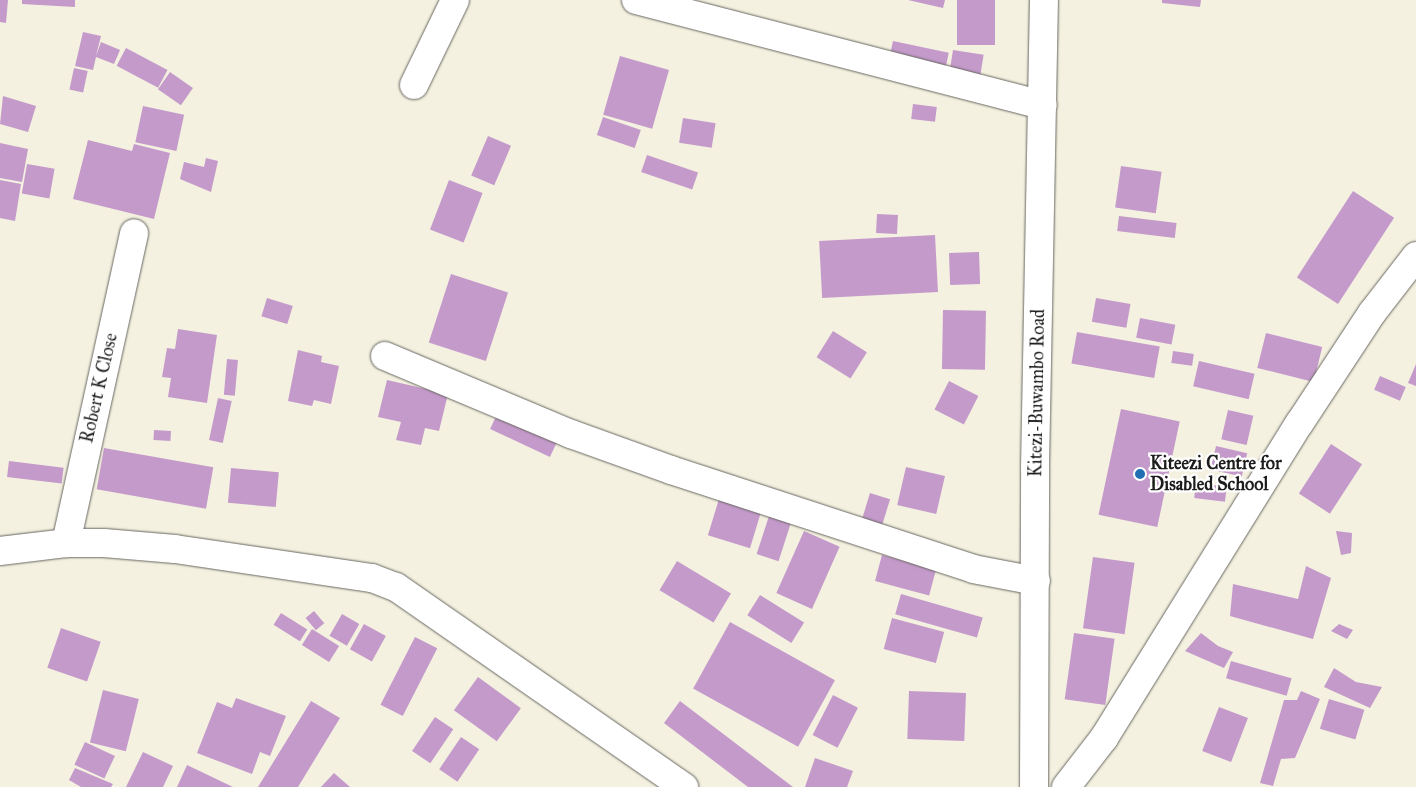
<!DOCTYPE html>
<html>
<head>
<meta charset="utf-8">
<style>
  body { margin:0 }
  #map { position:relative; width:1416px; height:787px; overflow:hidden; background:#f4f1e0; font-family:"IM FELL Great Primer",serif }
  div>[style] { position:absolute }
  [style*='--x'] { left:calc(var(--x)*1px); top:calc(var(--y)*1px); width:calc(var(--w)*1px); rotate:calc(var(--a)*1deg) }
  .building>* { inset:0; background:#c49acb; transform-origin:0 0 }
  .roads { filter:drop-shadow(0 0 1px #686761) drop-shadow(0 0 1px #686761) }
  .street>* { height:28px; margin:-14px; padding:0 14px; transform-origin:14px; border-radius:14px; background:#fff }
  .secondary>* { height:28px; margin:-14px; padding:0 14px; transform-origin:14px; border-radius:14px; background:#fff }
  .dots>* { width:14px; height:14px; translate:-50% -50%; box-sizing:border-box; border:2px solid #fff; border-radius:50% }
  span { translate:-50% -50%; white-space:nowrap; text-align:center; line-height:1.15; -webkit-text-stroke:4.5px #fff; paint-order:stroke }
  .street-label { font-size:18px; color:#1c1c1c }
  .poi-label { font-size:18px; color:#1c1c1c; font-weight:700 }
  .left { translate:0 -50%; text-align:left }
</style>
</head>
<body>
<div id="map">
  <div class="building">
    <i style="clip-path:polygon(0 0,8px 0,6px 23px,0 22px)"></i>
    <i style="clip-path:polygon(22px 0,75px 0,75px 7px,22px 4px)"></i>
    <i style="clip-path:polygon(908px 0,945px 0,943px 8px)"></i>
    <i style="left:957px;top:0;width:38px;height:45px"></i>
    <i style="clip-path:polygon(1162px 0,1201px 0,1200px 7px,1162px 3px)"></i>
    <i style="clip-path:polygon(83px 32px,101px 36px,96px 56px,101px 42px,120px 50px,114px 64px,96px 57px,93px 70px,75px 66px)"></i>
    <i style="left:893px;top:41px;width:57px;height:21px;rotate:12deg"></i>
    <i style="left:126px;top:48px;width:47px;height:20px;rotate:28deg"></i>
    <i style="left:953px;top:50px;width:31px;height:25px;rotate:9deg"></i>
    <i style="left:620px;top:56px;width:51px;height:61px;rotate:16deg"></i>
    <i style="left:74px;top:68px;width:14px;height:22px;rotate:12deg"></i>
    <i style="left:170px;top:72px;width:28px;height:21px;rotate:35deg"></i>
    <i style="clip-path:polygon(3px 96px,36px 106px,28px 132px,0 124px)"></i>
    <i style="left:913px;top:104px;width:24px;height:15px;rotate:7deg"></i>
    <i style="left:143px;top:106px;width:42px;height:37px;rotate:12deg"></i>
    <i style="left:603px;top:117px;width:40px;height:19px;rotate:19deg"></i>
    <i style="left:683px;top:118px;width:33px;height:25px;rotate:9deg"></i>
    <i style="left:488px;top:136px;width:25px;height:43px;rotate:23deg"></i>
    <i style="clip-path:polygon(88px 140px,132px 151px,134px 144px,170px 153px,154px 219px,73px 199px)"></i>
    <i style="clip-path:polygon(0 143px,28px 149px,22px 182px,0 178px)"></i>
    <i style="left:647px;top:155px;width:54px;height:18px;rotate:19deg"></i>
    <i style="clip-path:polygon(206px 158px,218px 161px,211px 192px,180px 179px,184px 162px,204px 167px)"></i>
    <i style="left:27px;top:164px;width:28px;height:30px;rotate:10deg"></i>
    <i style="left:1121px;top:166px;width:41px;height:42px;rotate:8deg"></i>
    <i style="clip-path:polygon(0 180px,21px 184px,15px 221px,0 218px)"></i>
    <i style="left:449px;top:180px;width:36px;height:53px;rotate:21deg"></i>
    <i style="left:1353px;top:191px;width:49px;height:103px;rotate:33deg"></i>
    <i style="left:877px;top:214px;width:21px;height:19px;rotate:3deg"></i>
    <i style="left:1119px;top:216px;width:58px;height:15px;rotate:7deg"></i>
    <i style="left:935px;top:235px;width:57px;height:116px;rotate:87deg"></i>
    <i style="left:979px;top:252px;width:32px;height:30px;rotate:88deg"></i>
    <i style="left:451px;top:274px;width:60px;height:72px;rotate:18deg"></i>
    <i style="left:267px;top:298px;width:27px;height:19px;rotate:17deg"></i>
    <i style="left:1096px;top:298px;width:35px;height:24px;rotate:10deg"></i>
    <i style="left:943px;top:310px;width:43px;height:59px;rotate:1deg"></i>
    <i style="left:1140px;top:318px;width:36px;height:20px;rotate:11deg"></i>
    <i style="clip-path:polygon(178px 329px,217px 335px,207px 403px,168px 397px,171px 378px,162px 377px,167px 348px,175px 349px)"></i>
    <i style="left:833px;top:331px;width:40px;height:31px;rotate:32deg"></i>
    <i style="left:1077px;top:332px;width:84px;height:32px;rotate:10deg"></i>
    <i style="left:1266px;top:333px;width:58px;height:36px;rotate:14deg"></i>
    <i style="clip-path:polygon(298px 350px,322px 356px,321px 362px,339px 366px,331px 404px,314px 400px,312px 406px,288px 401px)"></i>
    <i style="left:1173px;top:351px;width:21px;height:12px;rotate:8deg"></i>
    <i style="left:227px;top:359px;width:11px;height:36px;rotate:5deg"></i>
    <i style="left:1199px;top:361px;width:57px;height:26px;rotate:13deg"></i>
    <i style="clip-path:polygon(1416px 364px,1416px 386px,1408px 383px)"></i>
    <i style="left:1380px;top:376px;width:28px;height:15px;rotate:23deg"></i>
    <i style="clip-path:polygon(387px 380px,448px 394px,439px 431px,425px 428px,421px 445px,396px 440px,401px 422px,378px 417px)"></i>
    <i style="left:949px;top:381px;width:33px;height:32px;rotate:27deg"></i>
    <i style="left:218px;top:398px;width:14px;height:43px;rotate:12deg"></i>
    <i style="left:1121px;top:409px;width:60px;height:108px;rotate:12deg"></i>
    <i style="left:499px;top:410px;width:66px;height:21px;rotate:25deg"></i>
    <i style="left:1228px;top:410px;width:26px;height:30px;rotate:13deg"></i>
    <i style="left:154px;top:430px;width:17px;height:10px;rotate:3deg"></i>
    <i style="left:1331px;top:444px;width:37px;height:59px;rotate:33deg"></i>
    <i style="left:1216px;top:446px;width:32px;height:24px;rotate:13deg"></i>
    <i style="left:104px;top:448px;width:111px;height:42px;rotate:10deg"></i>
    <i style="left:9px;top:461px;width:55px;height:16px;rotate:7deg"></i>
    <i style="left:906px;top:467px;width:40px;height:39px;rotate:13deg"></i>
    <i style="left:231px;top:468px;width:48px;height:35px;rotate:5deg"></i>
    <i style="left:1196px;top:483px;width:31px;height:15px;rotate:7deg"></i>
    <i style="left:870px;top:493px;width:21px;height:31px;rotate:17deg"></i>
    <i style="left:719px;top:499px;width:44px;height:38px;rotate:17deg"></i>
    <i style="left:769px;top:516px;width:23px;height:40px;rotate:18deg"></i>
    <i style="left:804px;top:531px;width:39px;height:68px;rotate:24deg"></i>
    <i style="clip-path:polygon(1336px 531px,1352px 533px,1351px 553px,1341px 555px)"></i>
    <i style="left:882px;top:555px;width:56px;height:27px;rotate:15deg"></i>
    <i style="left:1093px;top:557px;width:42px;height:72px;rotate:8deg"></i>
    <i style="left:677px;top:561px;width:63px;height:34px;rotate:31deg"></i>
    <i style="clip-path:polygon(1306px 566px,1331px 578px,1313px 639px,1230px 616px,1233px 584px,1298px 599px)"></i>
    <i style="left:901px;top:594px;width:85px;height:21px;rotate:16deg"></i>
    <i style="left:760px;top:595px;width:52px;height:24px;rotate:32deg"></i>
    <i style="left:314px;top:611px;width:16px;height:11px;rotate:50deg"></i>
    <i style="left:281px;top:613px;width:31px;height:14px;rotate:32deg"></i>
    <i style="left:342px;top:614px;width:20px;height:25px;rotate:30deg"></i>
    <i style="left:892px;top:618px;width:54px;height:32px;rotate:15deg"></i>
    <i style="left:730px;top:622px;width:120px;height:76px;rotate:29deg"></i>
    <i style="left:364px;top:624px;width:25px;height:29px;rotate:29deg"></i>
    <i style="clip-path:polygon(1339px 624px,1353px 630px,1347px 639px,1331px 631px)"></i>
    <i style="left:61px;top:628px;width:42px;height:42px;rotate:19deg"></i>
    <i style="left:312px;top:629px;width:32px;height:19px;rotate:32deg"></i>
    <i style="left:1074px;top:633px;width:41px;height:67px;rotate:8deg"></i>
    <i style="clip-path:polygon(1201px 633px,1218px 646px,1233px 652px,1224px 668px,1185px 651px)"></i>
    <i style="left:415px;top:637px;width:25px;height:76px;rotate:27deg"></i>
    <i style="left:1231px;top:661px;width:63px;height:18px;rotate:16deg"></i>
    <i style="clip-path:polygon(1334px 668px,1356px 682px,1382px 687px,1370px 708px,1324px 687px)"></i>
    <i style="left:478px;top:677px;width:53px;height:41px;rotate:36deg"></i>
    <i style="left:103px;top:690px;width:37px;height:54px;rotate:14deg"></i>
    <i style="left:909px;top:691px;width:57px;height:48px;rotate:2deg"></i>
    <i style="clip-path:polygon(1301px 691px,1320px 699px,1295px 758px,1281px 759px,1273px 786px,1260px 783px,1284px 700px,1297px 700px)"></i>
    <i style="left:833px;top:695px;width:28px;height:45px;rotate:27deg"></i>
    <i style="clip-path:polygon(236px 698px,286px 716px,270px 756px,260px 752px,252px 774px,197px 753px,217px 702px,232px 708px)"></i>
    <i style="left:1329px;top:699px;width:37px;height:31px;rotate:17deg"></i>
    <i style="clip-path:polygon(311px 701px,340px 718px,298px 787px,258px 787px)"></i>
    <i style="clip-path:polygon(680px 701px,793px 787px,748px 787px,664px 723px)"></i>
    <i style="left:1219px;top:707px;width:31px;height:47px;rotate:21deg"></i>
    <i style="left:435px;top:717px;width:22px;height:41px;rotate:34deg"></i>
    <i style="left:461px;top:737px;width:22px;height:39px;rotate:34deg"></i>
    <i style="left:85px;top:742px;width:33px;height:25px;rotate:25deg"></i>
    <i style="clip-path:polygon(143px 752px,173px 766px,163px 787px,126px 787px)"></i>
    <i style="clip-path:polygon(815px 758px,853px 771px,847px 787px,805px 787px)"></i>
    <i style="clip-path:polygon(187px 765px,233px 787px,177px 787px)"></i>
    <i style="clip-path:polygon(75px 768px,113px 784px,111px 787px,81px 787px,69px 780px)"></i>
    <i style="clip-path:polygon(334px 773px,350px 787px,321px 787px)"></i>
  </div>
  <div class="roads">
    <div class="street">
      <i style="--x:636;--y:0;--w:420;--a:14.5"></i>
      <i style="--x:414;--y:85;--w:94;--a:-64.2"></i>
      <i style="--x:385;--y:356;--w:202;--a:22.8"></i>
      <i style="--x:571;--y:434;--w:106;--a:19.8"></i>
      <i style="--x:671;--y:470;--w:318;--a:18.1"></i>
      <i style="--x:973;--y:569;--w:64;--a:10.8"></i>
      <i style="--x:66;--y:543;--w:317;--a:-77.6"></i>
      <i style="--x:1066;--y:787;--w:62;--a:-52.2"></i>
      <i style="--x:1104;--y:738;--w:370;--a:-58.2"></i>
      <i style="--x:1299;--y:424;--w:133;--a:-56.7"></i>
      <i style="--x:1372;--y:313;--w:72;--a:-52.3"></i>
    </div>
    <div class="secondary">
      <i style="--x:0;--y:551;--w:66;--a:-6.9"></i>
      <i style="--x:66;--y:543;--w:38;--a:0"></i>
      <i style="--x:104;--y:543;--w:71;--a:4.8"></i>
      <i style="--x:175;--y:549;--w:199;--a:8.4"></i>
      <i style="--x:372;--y:578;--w:26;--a:21"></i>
      <i style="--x:396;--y:587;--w:351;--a:34.8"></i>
      <i style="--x:1034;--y:787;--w:320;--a:-89.8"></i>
      <i style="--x:1035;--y:467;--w:467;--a:-88.9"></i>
    </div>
  </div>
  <div class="dots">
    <i style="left:1140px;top:474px;background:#1f6fb2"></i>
  </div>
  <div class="street-label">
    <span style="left:99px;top:388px;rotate:-77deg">Robert K Close</span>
    <span style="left:1037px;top:393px;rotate:-89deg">Kitezi-Buwambo Road</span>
  </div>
  <div class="poi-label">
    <span class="left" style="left:1150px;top:474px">Kiteezi Centre for<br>Disabled School</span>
  </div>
</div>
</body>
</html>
